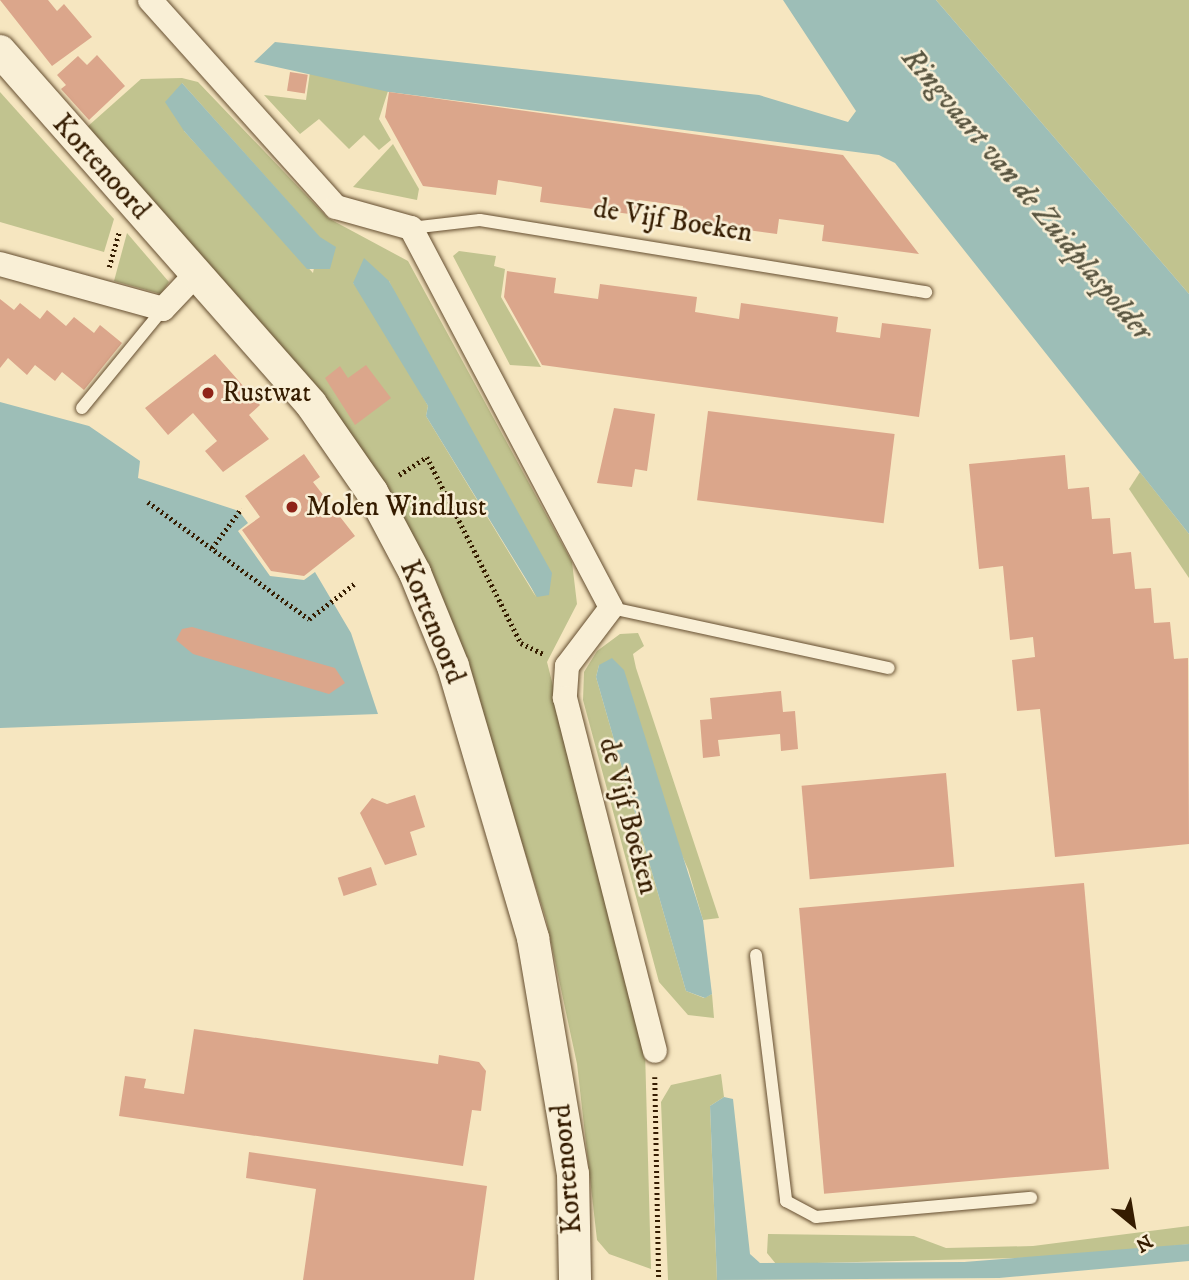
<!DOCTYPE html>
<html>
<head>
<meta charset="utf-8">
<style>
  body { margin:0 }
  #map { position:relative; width:1189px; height:1280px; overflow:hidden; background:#f6e6c0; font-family:"IM FELL DW Pica",serif }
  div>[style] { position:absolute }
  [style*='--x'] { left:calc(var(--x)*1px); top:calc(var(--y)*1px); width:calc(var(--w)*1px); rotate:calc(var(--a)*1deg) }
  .green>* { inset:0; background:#c1c38f }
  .water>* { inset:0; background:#9dbeb7 }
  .pier>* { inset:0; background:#f6e6c0 }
  .building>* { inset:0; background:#dba68b; transform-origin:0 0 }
  .path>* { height:4.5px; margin-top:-2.25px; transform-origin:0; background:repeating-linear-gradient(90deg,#351c00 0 2px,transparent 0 5.5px) }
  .roads { filter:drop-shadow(0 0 2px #654e30) drop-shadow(0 0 2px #654e30) }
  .service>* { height:12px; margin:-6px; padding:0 6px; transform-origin:6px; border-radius:6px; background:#f9efd6 }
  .minor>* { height:24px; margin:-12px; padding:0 12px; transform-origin:12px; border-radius:12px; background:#f9efd6 }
  .tertiary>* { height:32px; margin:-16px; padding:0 16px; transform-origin:16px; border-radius:16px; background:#f9efd6 }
  .dots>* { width:19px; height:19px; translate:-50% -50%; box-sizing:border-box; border:4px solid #f9efd6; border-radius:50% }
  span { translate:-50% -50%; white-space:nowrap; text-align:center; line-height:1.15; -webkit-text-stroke:5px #f9efd6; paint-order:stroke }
  .street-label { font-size:28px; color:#351c00 }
  .poi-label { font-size:28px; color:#351c00 }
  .left { translate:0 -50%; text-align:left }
  .water-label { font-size:30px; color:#595540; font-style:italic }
  .north { position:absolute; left:1098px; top:1189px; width:70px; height:70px; -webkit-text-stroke:5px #f9efd6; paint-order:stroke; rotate:150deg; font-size:19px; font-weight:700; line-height:28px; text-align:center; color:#351c00 }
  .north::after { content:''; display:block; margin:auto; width:24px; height:32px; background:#351c00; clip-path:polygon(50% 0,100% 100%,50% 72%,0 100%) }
</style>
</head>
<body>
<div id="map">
  <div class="green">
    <i style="clip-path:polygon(936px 0,1189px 0,1189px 294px)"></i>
    <i style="clip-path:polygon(310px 72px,389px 88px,379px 119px,391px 140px,379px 150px,364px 135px,349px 149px,319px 119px,300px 134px,264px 95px,306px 100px)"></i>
    <i style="clip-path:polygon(evenodd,182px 78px,198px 82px,328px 218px,408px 261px,572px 562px,577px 604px,547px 662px,645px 1050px,651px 1269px,609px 1254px,597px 1240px,577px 1064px,546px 919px,460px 649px,395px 512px,400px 508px,265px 327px,87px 127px,141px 79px,182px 78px,182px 83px,320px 238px,313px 273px,184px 131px,182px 83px,182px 78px,389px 281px,536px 597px,426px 416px,428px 406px,368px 297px,353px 283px,389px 281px)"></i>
    <i style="clip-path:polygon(0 92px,114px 219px,104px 252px,0 222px)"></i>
    <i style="clip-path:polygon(393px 144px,419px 189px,417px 200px,353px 187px)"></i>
    <i style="clip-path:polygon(127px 233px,169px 282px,161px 294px,114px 281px)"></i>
    <i style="clip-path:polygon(459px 251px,496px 256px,494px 266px,505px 269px,501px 297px,541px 367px,510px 365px,453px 256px)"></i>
    <i style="clip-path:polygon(1140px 472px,1189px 534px,1189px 578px,1129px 489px)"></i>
    <i style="clip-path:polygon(638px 633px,644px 646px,633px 654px,636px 668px,719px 918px,703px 920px,688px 869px,599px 665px,596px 677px,686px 991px,704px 998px,712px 994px,714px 1018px,688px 1015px,659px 982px,583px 700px,584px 672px,597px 651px,620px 634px)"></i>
    <i style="clip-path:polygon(721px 1074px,724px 1097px,710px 1106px,717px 1280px,668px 1280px,661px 1102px,671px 1085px)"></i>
    <i style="clip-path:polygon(1189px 1226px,1189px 1244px,1096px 1256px,776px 1264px,767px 1253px,768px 1234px,914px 1236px,946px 1248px,1033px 1246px)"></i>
  </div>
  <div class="water">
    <i style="clip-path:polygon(783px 0,936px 0,1189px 294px,1189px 534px,895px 163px,879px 155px,389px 92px,254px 62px,275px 42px,759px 95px,848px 122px,856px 111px)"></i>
    <i style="clip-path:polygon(182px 83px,320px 237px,336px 247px,330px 269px,307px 269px,184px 131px,165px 102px)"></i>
    <i style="clip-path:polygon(364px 258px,389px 281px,552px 573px,549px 595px,537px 597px,426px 416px,428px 406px,353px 283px)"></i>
    <i style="clip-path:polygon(0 402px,89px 426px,140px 461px,138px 478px,239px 511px,248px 523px,238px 531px,270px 576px,304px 580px,315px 572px,351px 633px,378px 714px,0 728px)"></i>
    <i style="clip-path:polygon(612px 658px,624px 670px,703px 920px,712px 994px,705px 998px,686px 991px,596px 677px,599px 665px)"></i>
    <i style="clip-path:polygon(724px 1097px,733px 1099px,750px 1254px,760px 1263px,964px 1262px,1189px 1244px,1189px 1280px,717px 1280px,710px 1106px)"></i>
  </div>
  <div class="pier">
    <i style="clip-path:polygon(1189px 1261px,1189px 1280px,713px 1280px,999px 1278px)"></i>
  </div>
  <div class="building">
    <i style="clip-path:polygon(0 0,48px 0,57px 11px,64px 4px,92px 37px,52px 66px)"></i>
    <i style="clip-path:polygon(97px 55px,125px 86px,89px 120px,61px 89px,66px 85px,57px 75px,78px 56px,87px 65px)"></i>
    <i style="left:290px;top:72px;width:18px;height:19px;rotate:9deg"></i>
    <i style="clip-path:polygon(389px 92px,843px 155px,919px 254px,822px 241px,824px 225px,779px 219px,777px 234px,681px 221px,683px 206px,639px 200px,637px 215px,540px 202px,542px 187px,498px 180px,496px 195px,423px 186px,385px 117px)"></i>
    <i style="clip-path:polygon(507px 271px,556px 278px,554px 293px,598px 299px,600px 284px,697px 297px,695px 312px,739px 319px,741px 303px,838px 317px,836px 332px,880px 338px,882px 323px,931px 329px,919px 417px,542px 365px,504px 297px)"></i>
    <i style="clip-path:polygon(0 299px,14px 310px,20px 303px,40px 319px,47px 310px,66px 326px,74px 317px,94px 333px,100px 325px,122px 343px,84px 390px,62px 372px,55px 381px,35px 365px,27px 375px,8px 358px,0 368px)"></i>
    <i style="clip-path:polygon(215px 354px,260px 405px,249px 415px,269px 439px,223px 472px,205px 451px,217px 441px,193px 413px,168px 435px,145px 408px)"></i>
    <i style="clip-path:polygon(366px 365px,391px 398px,355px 425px,325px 378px,340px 366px,348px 378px)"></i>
    <i style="clip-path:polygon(614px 408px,655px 414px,647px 471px,635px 469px,632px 487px,597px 483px)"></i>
    <i style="left:708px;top:411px;width:188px;height:90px;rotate:7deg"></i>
    <i style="clip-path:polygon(304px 454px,320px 477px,313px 482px,355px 536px,304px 576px,271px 571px,242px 530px,260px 517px,245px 496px)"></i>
    <i style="clip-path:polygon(1065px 455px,1068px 489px,1089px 487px,1092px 519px,1110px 518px,1113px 554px,1131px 552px,1135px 589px,1151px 588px,1154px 623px,1170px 622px,1174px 659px,1188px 658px,1189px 844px,1055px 857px,1040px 709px,1017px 711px,1012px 660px,1035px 657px,1033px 637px,1010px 640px,1003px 566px,979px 569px,969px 464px)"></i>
    <i style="clip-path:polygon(192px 627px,335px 668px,345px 683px,329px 694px,193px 654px,176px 640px,182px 629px)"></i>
    <i style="clip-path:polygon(781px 691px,783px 712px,795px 711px,798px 749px,781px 751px,780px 734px,718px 740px,720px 756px,703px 758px,700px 720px,712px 719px,710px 698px)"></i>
    <i style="left:946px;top:773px;width:94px;height:145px;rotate:85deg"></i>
    <i style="clip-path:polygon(415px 795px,425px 827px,410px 832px,417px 855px,385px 865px,360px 813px,372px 798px,387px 804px)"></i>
    <i style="left:371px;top:867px;width:19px;height:35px;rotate:72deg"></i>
    <i style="left:1084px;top:883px;width:287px;height:286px;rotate:85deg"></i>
    <i style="clip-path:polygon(194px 1029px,438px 1064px,439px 1055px,479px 1062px,486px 1071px,481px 1111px,472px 1110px,463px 1166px,119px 1116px,125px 1076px,146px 1079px,144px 1088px,184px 1094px)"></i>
    <i style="clip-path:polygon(249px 1152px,487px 1186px,474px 1280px,303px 1280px,316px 1189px,246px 1178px)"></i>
  </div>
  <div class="path">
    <i style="--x:109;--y:267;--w:36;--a:-74"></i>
    <i style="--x:399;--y:475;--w:33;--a:-33"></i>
    <i style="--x:427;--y:457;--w:208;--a:63.2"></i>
    <i style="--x:521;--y:643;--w:25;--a:26"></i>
    <i style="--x:148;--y:502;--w:199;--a:36"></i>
    <i style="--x:309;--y:619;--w:57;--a:-37.9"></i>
    <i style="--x:212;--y:548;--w:49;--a:-53.4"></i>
    <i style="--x:655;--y:1077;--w:203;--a:88.9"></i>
  </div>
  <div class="roads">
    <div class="service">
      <i style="--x:411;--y:228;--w:69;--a:-6.6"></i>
      <i style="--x:480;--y:220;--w:452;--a:9.2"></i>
      <i style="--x:82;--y:408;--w:128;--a:-50.7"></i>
      <i style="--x:611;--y:608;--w:284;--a:12.2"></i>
      <i style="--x:756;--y:955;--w:248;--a:83"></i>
      <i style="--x:786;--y:1201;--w:34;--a:28"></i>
      <i style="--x:816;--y:1217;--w:216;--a:-5.1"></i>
    </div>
    <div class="minor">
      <i style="--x:150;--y:0;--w:278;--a:48.1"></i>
      <i style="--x:336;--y:207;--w:78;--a:15.6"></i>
      <i style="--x:411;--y:228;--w:429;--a:62.2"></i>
      <i style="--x:611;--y:608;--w:73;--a:127.2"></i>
      <i style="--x:567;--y:666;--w:32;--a:94"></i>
      <i style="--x:565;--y:698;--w:364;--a:75.7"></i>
      <i style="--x:0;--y:264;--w:169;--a:15.4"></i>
      <i style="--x:163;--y:309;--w:50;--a:-46.6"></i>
    </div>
    <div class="tertiary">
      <i style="--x:0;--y:51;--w:470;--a:48.6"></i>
      <i style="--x:311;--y:404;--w:107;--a:55.3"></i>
      <i style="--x:372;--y:492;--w:92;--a:62"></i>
      <i style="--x:415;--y:573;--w:100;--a:67.8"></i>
      <i style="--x:453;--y:666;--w:284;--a:73.6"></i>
      <i style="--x:533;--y:938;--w:239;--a:80.4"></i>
      <i style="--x:573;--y:1174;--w:106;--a:88.9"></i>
    </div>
  </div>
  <div class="dots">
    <i style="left:208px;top:393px;background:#8f2418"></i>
    <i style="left:292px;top:507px;background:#8f2418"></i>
  </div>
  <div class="street-label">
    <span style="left:101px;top:167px;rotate:48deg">Kortenoord</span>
    <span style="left:673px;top:221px;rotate:9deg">de Vijf Boeken</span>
    <span style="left:432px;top:622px;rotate:68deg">Kortenoord</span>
    <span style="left:628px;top:816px;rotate:75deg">de Vijf Boeken</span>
    <span style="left:567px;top:1169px;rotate:-95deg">Kortenoord</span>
  </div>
  <div class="poi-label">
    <span class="left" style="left:222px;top:393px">Rustwat</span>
    <span class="left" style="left:306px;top:507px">Molen Windlust</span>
  </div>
  <div class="water-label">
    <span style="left:1026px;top:195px;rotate:50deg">Ringvaart van de Zuidplaspolder</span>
  </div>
  <div class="north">N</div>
</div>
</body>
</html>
